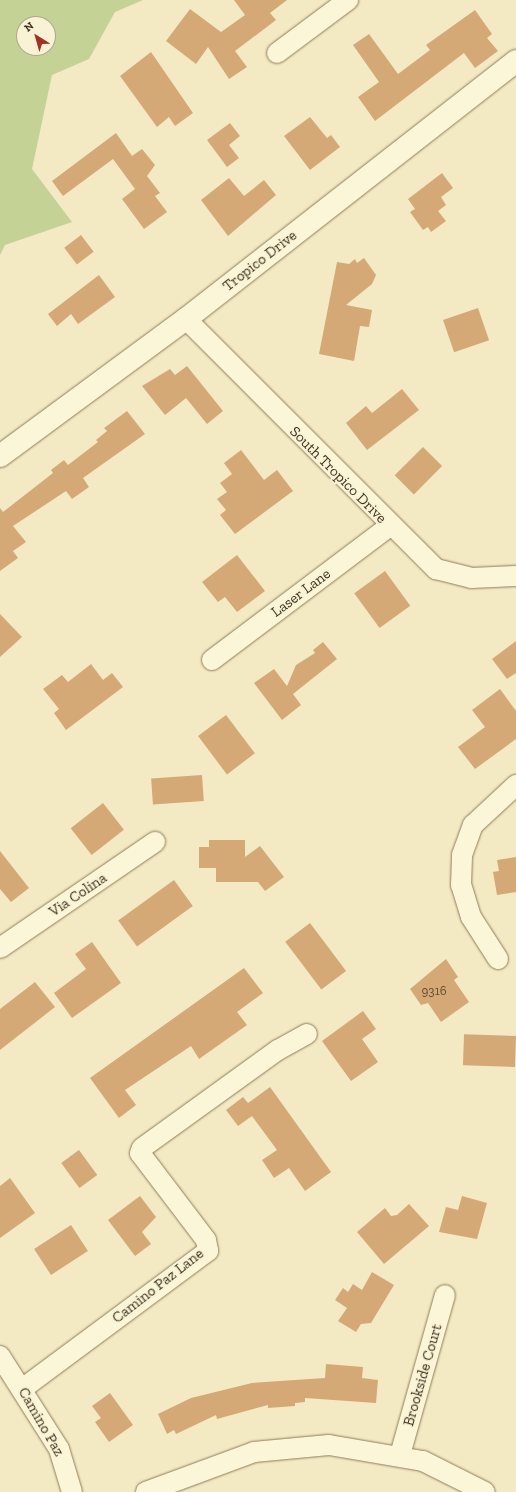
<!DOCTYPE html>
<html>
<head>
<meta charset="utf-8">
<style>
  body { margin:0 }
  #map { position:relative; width:516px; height:1492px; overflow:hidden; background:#f3eac4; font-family:"Zilla Slab",serif }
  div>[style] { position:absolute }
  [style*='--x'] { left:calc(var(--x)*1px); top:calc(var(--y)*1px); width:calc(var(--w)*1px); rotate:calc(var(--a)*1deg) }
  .green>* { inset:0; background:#c4d296 }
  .building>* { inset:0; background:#d4a976; transform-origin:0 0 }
  .roads { filter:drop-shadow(0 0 1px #907c58) drop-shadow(0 0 1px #907c58) }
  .minor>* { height:20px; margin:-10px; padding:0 10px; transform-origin:10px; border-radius:10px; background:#fcf6d9 }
  .tertiary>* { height:22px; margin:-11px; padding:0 11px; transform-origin:11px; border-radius:11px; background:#fcf6d9 }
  span { translate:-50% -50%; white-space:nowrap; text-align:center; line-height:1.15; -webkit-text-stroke:3.5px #f9f3d5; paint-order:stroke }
  .number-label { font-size:13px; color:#644f34 }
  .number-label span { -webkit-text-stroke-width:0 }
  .street-label { font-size:15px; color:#3e311e }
  .north { position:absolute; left:16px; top:16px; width:40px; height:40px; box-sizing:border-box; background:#f9f3d5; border:1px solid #aea58c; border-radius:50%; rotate:323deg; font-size:11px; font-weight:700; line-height:16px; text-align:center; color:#3e311e }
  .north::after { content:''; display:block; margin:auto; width:14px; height:18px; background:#a53022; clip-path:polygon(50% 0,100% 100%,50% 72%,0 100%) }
</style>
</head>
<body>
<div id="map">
  <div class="green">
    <i style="clip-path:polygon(evenodd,0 0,143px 0,115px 12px,89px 59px,52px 75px,32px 169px,72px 222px,5px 245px,0 255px,0 0,24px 24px,48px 24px,48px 48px,24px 48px,24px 24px)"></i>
  </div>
  <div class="building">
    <i style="clip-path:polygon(234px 0,287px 0,270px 13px,276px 20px,235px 51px,247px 67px,229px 79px,208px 47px,196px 64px,166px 41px,190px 9px,221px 32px,245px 15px)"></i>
    <i style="clip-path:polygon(475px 10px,492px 34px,487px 38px,498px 51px,475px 68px,464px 53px,375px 121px,358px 97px,379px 82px,353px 45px,369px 34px,398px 74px,430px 50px,426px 45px)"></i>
    <i style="clip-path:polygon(151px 52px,193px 113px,175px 126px,169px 117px,157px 127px,120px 76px)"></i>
    <i style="clip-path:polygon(310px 117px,327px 138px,331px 135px,340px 147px,310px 170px,284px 136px)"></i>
    <i style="clip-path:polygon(230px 123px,240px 136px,229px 145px,239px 158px,227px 167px,207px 140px)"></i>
    <i style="clip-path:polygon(116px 133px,132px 156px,142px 149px,155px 165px,147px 176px,160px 193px,155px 196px,167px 212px,144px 229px,122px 199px,135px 189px,113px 159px,63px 196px,52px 181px)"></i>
    <i style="clip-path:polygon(442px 173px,453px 188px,441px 197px,446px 205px,438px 211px,446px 221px,431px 232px,428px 227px,423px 230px,410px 212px,415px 209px,408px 199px)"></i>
    <i style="clip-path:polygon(229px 178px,244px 196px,264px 180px,276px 195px,228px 236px,201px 200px)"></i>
    <i style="left:81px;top:235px;width:21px;height:21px;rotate:53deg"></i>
    <i style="clip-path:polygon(364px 258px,376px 275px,372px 284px,346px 305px,372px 310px,369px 327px,360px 326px,354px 361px,319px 354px,337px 262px,349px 264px,355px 259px,357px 263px)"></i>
    <i style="clip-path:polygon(99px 275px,115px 297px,78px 324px,71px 314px,57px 326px,48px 314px)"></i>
    <i style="left:478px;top:308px;width:34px;height:37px;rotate:71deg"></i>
    <i style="clip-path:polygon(187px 366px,223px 411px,207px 424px,186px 398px,165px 415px,142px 386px,170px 369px,175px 375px)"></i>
    <i style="clip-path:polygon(402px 389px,419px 410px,367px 450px,346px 423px,366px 406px,372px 413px)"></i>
    <i style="clip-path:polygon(127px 411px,145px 434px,83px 478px,89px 487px,72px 499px,66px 491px,13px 526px,26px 542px,13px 551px,18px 558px,0 571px,0 508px,3px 512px,53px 473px,51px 470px,64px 460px,68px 465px,98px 442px,96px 440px,107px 431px,104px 428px)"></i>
    <i style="left:423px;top:447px;width:27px;height:40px;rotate:45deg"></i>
    <i style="clip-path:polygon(241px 450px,264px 480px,277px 470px,293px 491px,235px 534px,220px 515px,226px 510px,217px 499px,227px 492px,220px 483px,232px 474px,224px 463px)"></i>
    <i style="clip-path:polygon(237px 555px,265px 591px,237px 612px,225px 597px,218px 602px,202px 582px)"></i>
    <i style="left:385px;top:571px;width:43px;height:38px;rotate:54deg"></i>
    <i style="clip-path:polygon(0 614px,22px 637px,0 657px)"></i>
    <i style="clip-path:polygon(516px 641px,516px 673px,507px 679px,492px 659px)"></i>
    <i style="clip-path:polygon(323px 642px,337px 659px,293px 694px,301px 705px,282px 720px,254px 683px,274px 669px,287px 686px,296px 665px,315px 653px,313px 650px)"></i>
    <i style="clip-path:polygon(91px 664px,103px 680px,112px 673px,123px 687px,66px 730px,54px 713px,59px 709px,43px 689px,62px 675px,68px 682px)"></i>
    <i style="clip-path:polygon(500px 689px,516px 711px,516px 739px,475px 769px,458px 747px,485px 727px,472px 710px)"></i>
    <i style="left:226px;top:715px;width:48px;height:35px;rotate:53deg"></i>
    <i style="left:202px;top:775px;width:26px;height:51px;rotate:86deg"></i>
    <i style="left:103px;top:803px;width:34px;height:41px;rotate:52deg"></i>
    <i style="clip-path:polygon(209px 840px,245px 840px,245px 857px,260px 846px,284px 877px,265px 891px,258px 882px,216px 882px,216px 868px,199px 868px,199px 847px,209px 847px)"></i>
    <i style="clip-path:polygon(0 851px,29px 888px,11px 902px,0 889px)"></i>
    <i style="clip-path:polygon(516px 857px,516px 892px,497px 895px,493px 872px,499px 871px,497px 860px)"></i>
    <i style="left:174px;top:880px;width:32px;height:69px;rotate:54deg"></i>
    <i style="left:310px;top:923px;width:60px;height:31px;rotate:53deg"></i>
    <i style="clip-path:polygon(92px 942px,121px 983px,72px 1018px,54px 993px,86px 969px,75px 954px)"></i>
    <i style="clip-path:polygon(446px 959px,458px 977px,454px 980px,469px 1002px,441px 1022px,428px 1003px,421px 1005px,410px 989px)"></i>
    <i style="clip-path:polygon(244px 968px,263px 993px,237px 1012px,247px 1025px,199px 1059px,191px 1046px,125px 1090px,136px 1105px,119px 1118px,90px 1078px)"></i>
    <i style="clip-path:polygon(35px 982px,55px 1007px,0 1050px,0 1009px)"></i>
    <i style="clip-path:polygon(363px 1011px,376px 1029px,362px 1039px,378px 1062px,351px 1081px,322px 1041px)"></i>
    <i style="left:516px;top:1036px;width:31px;height:52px;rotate:92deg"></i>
    <i style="clip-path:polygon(270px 1087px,331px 1172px,305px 1191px,289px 1168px,274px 1178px,262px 1160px,277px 1150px,252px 1116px,238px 1126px,226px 1110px,243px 1097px,248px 1103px)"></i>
    <i style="left:79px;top:1150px;width:31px;height:22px;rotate:54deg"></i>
    <i style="clip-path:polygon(10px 1178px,35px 1213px,0 1238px,0 1186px)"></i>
    <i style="clip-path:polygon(140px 1196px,156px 1217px,142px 1232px,151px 1244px,135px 1256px,108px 1220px)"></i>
    <i style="clip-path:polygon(462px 1196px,487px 1203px,477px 1239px,439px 1232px,446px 1207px,458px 1210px)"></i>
    <i style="clip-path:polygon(409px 1204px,429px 1226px,384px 1264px,357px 1232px,385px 1208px,391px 1216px,397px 1215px)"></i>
    <i style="left:71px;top:1225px;width:31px;height:44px;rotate:57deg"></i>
    <i style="clip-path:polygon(372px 1272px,394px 1285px,371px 1323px,361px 1324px,356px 1332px,338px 1321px,347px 1308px,335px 1300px,343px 1288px,348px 1292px,353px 1284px,362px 1290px)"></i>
    <i style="clip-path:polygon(326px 1364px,363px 1367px,362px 1378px,378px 1380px,376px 1403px,305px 1398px,305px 1402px,295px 1403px,295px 1406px,268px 1408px,268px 1405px,217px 1419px,216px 1415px,176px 1434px,174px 1430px,167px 1434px,158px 1414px,191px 1398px,252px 1383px,325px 1378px)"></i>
    <i style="clip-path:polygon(110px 1393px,133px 1425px,109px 1442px,95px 1422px,101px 1418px,92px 1406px)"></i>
  </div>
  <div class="roads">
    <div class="minor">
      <i style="--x:277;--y:53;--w:89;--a:-36.7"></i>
      <i style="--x:186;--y:319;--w:354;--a:45"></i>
      <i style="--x:436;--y:569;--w:36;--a:14"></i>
      <i style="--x:471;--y:578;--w:45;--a:-2.5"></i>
      <i style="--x:212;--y:660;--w:223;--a:-37"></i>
      <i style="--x:0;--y:948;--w:188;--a:-34.4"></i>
      <i style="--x:498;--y:959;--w:50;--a:-122.7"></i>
      <i style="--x:471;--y:917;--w:34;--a:-107"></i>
      <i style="--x:461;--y:885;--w:30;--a:-88"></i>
      <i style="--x:462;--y:855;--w:32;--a:-70"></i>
      <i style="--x:473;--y:825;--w:59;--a:-42.9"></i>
      <i style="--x:0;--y:1356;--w:110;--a:57.6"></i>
      <i style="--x:59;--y:1449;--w:45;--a:73.2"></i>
      <i style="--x:22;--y:1389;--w:232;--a:-36.6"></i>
      <i style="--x:208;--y:1251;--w:11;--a:-100"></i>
      <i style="--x:206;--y:1240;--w:109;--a:-127.2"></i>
      <i style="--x:140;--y:1153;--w:5;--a:-68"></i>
      <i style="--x:142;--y:1148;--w:168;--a:-35.8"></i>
      <i style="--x:278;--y:1050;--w:33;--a:-29"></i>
      <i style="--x:400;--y:1455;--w:166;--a:-74.3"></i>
      <i style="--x:146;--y:1492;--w:115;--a:-20.3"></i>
      <i style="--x:254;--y:1452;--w:75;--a:-5.3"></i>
      <i style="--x:329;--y:1445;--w:95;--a:9.7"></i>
      <i style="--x:423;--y:1461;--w:69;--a:26.6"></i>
    </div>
    <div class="tertiary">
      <i style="--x:0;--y:456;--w:231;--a:-36.4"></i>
      <i style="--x:186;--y:319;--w:419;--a:-38"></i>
    </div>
  </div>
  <div class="number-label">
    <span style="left:434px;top:991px">9316</span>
  </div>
  <div class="street-label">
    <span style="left:260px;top:261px;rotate:-38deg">Tropico Drive</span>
    <span style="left:338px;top:475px;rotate:45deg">South Tropico Drive</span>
    <span style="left:301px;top:593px;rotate:-37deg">Laser Lane</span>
    <span style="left:78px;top:895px;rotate:-34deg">Via Colina</span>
    <span style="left:158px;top:1286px;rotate:-38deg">Camino Paz Lane</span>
    <span style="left:423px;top:1375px;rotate:-74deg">Brookside Court</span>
    <span style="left:41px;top:1422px;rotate:60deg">Camino Paz</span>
  </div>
  <div class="north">N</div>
</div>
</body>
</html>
